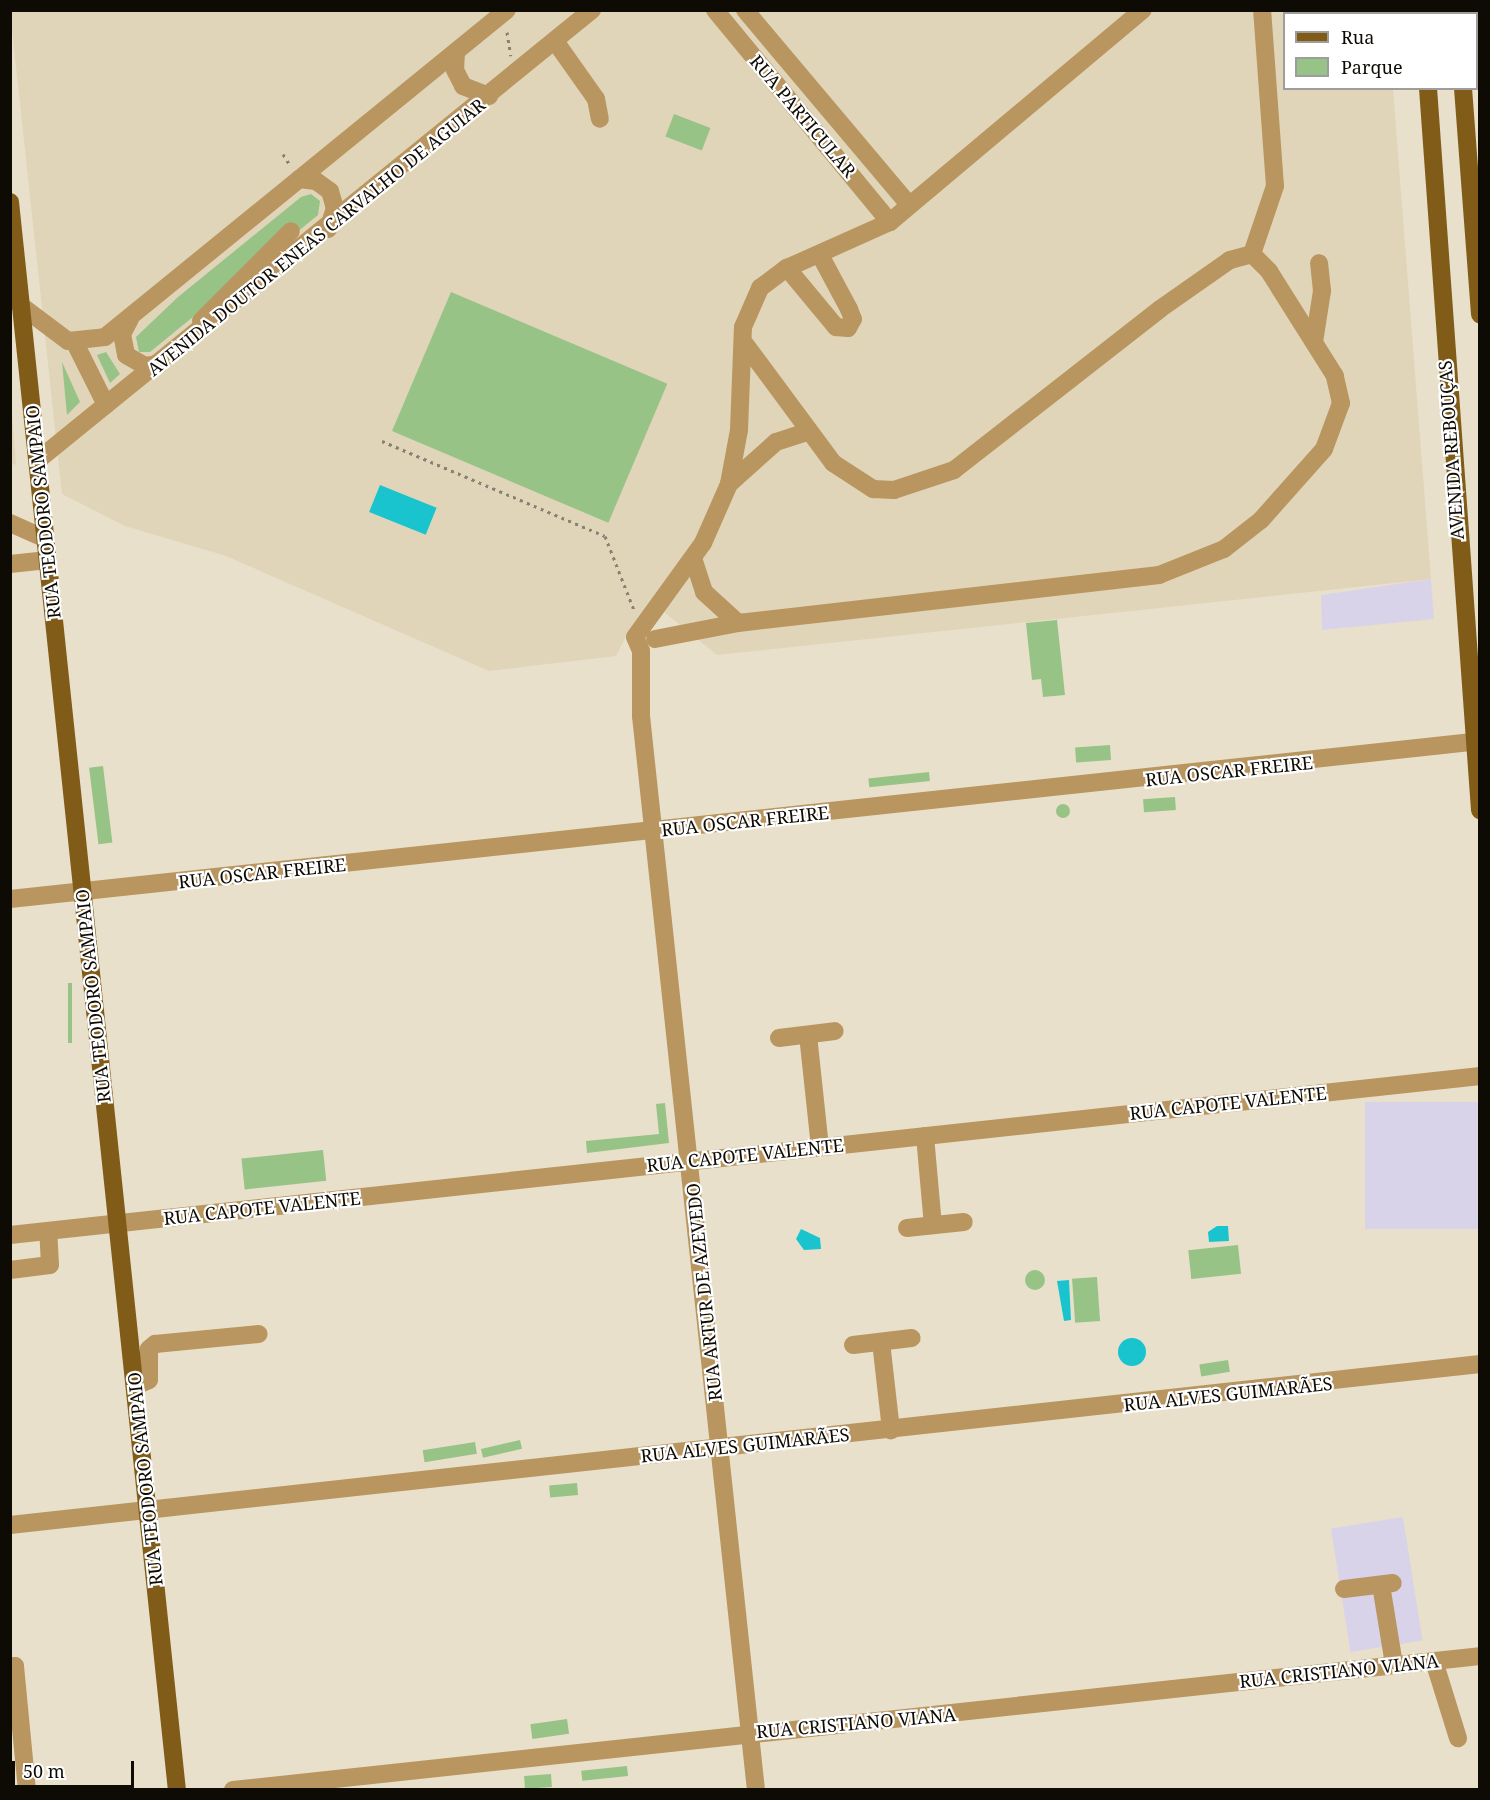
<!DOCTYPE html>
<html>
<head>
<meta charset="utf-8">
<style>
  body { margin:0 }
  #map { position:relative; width:1490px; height:1800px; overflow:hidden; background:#e8e0cb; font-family:"Noto Serif",serif }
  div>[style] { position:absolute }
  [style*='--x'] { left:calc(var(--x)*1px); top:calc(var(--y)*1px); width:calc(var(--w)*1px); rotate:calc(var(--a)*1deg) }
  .commercial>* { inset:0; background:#d8d3e9; transform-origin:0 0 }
  .built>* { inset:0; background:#e0d5b9 }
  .green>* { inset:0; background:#97c387; transform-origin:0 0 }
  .round { border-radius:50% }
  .water>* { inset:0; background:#1ac4cf; transform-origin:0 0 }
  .path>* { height:3px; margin-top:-1.5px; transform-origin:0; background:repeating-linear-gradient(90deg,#878173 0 3px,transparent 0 7.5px) }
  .minor>* { height:18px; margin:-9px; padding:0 9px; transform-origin:9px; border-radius:9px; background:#b99660 }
  .major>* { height:18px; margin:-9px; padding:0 9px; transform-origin:9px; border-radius:9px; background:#815c19 }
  span { translate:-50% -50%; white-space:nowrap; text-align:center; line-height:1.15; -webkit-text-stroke:4.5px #fff; paint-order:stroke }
  .street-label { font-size:18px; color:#0e0b05 }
  .frame { position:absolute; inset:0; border:12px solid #0e0b05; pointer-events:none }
  .legend { position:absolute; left:1283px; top:12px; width:195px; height:78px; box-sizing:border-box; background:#fff; border:2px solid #9f9d9b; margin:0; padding:8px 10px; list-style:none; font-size:18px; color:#0e0b05 }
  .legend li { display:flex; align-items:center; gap:12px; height:30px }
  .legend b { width:30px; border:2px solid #9f9d9b }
  .scale { position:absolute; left:12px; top:1761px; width:122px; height:27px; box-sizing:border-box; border:3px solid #0e0b05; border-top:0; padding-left:8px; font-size:18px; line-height:21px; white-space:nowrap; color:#0e0b05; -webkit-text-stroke:4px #fff; paint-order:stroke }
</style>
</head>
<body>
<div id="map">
  <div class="commercial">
    <i style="clip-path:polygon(1431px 579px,1434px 619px,1322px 630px,1321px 595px)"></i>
    <i style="left:1479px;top:1102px;width:127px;height:114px;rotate:90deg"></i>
    <i style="left:1403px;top:1517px;width:125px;height:73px;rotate:81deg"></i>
  </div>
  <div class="built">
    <i style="clip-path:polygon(10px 11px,1387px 11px,1284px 14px,1284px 88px,1393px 89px,1431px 579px,717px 655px,658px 607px,628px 632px,616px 656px,489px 671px,226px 556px,125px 526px,62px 494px)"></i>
    <i style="clip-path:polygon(11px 398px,16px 465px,11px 463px)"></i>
  </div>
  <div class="green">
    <i style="left:674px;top:114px;width:39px;height:24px;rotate:21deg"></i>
    <i style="clip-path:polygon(311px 194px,320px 201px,318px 215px,150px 352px,139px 352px,136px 337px,178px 297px,301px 197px)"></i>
    <i style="left:451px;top:292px;width:235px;height:151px;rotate:23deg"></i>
    <i style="clip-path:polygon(106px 352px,120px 374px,110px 383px,97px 355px)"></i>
    <i style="clip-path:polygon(62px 362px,80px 402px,67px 415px)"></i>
    <i style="clip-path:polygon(1057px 620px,1065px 695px,1043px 697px,1041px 679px,1032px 680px,1026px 623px)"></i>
    <i style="left:1110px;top:745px;width:15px;height:35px;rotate:86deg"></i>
    <i style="left:103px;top:766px;width:77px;height:14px;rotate:83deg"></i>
    <i style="left:929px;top:772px;width:9px;height:61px;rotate:84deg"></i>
    <i style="left:1175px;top:797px;width:13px;height:32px;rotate:86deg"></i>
    <i class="round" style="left:1056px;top:804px;width:14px;height:14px"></i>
    <i style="left:68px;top:983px;width:4px;height:60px"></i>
    <i style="clip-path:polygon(665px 1103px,669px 1143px,587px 1153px,586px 1141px,659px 1134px,656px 1104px)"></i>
    <i style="left:323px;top:1150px;width:31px;height:82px;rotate:84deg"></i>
    <i style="left:1238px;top:1245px;width:29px;height:50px;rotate:84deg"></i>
    <i class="round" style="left:1025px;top:1270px;width:20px;height:20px"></i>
    <i style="left:1097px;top:1277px;width:44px;height:25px;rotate:86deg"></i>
    <i style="left:1228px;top:1360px;width:12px;height:29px;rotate:81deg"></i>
    <i style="left:520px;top:1440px;width:9px;height:40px;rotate:77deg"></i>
    <i style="left:475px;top:1442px;width:12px;height:53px;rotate:81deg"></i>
    <i style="left:577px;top:1483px;width:12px;height:28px;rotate:85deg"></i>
    <i style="left:567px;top:1719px;width:15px;height:37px;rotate:82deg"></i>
    <i style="left:627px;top:1766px;width:10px;height:46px;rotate:84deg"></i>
    <i style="left:551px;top:1774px;width:13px;height:27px;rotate:86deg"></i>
  </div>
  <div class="water">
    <i style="left:380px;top:485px;width:61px;height:29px;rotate:22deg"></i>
    <i style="clip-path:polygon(1217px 1226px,1228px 1226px,1229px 1241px,1209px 1242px,1208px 1232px)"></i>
    <i style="clip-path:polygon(801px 1229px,820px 1238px,821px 1249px,804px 1250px,796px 1239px)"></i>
    <i style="clip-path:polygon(1069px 1280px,1071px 1320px,1064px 1321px,1057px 1281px)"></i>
    <i class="round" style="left:1118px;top:1338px;width:28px;height:28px"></i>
  </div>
  <div class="path">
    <i style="--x:507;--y:32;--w:24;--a:81"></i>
    <i style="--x:283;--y:154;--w:13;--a:58"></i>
    <i style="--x:382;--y:441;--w:242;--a:23.1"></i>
    <i style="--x:605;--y:536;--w:79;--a:68.6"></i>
  </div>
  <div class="minor">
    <i style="--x:715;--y:10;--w:275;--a:50.5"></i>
    <i style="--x:745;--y:10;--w:255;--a:49.9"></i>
    <i style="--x:555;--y:41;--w:71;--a:54.7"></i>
    <i style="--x:596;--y:99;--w:20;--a:79"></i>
    <i style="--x:456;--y:52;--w:18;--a:93"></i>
    <i style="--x:455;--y:70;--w:18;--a:63"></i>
    <i style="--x:463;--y:86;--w:28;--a:21"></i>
    <i style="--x:299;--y:179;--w:17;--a:7"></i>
    <i style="--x:316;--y:181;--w:17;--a:36"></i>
    <i style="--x:330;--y:191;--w:18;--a:74"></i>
    <i style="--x:335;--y:208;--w:22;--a:108"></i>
    <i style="--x:1252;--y:254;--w:72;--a:-71.3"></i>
    <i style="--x:1275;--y:186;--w:176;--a:-94.2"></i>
    <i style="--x:787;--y:268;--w:77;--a:50.3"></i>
    <i style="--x:836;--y:327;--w:12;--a:5"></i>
    <i style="--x:848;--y:328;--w:10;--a:-61"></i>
    <i style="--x:853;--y:319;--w:11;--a:-112"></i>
    <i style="--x:849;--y:309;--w:61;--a:-118.2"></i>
    <i style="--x:20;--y:305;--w:60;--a:36.9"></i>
    <i style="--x:68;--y:341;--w:37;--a:-6"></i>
    <i style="--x:105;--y:337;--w:518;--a:-39.13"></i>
    <i style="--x:130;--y:319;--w:17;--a:118"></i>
    <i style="--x:122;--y:334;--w:21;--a:79"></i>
    <i style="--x:126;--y:355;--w:22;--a:30"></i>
    <i style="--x:145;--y:366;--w:15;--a:-8"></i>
    <i style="--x:201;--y:321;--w:127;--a:-45"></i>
    <i style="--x:1314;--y:342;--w:52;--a:-81.1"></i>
    <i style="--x:1322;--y:291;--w:28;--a:-96"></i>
    <i style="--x:75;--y:343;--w:69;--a:63.4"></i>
    <i style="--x:745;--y:344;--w:148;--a:53.5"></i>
    <i style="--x:833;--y:463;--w:48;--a:33"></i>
    <i style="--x:873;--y:489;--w:21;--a:3"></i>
    <i style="--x:894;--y:490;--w:63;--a:-18.4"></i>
    <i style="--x:954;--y:470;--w:261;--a:-38"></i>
    <i style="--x:1160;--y:309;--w:85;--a:-35"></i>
    <i style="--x:1230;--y:260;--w:23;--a:-15"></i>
    <i style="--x:38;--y:460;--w:714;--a:-39.09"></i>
    <i style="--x:729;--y:484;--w:63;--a:-41.8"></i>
    <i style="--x:776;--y:442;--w:32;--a:-18"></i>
    <i style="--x:10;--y:523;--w:39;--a:24"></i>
    <i style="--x:693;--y:558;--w:36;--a:72"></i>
    <i style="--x:704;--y:592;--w:46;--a:42.4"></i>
    <i style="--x:10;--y:564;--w:38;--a:-6"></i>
    <i style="--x:655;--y:639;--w:85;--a:-10.9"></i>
    <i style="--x:738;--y:623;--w:424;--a:-6.5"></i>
    <i style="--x:1159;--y:575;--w:70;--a:-21.8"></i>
    <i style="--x:1224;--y:549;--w:47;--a:-38.1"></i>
    <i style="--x:1261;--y:520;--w:95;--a:-48.4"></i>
    <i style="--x:1324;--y:449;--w:49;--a:-69.7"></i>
    <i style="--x:1341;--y:403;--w:28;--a:-103"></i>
    <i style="--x:1335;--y:376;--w:124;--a:-122.2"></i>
    <i style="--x:1269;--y:271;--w:24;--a:-135"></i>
    <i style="--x:641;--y:651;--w:65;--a:90"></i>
    <i style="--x:641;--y:716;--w:1080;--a:83.89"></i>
    <i style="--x:641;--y:651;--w:15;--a:-113"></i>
    <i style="--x:635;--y:637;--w:116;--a:-54.1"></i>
    <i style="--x:703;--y:543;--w:64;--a:-66.2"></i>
    <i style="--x:729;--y:484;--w:55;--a:-79.5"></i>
    <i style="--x:739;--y:430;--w:103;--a:-87.8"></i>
    <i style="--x:743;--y:327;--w:43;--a:-66.4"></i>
    <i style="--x:760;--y:288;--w:34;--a:-37"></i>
    <i style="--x:787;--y:268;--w:113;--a:-24.1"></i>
    <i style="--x:890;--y:222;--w:330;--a:-40"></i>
    <i style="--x:10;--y:899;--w:1478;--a:-6.13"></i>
    <i style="--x:808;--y:1035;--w:113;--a:83.9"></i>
    <i style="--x:779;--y:1038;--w:56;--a:-7.1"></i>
    <i style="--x:925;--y:1136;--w:89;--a:84.9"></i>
    <i style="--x:907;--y:1228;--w:57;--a:-6"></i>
    <i style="--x:10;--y:1235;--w:1479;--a:-6.17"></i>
    <i style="--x:10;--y:1270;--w:40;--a:-7.1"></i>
    <i style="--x:50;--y:1265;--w:34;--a:-93"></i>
    <i style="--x:881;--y:1342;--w:89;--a:83.5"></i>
    <i style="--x:853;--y:1345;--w:59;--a:-6.8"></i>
    <i style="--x:135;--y:1386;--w:15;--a:-23"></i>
    <i style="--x:149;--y:1380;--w:31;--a:-90"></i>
    <i style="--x:149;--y:1349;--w:8;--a:-40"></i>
    <i style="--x:155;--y:1344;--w:104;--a:-5.5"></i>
    <i style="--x:10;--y:1525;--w:1479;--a:-6.25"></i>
    <i style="--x:1381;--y:1585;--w:80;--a:80.7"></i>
    <i style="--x:1344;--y:1589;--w:49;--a:-7"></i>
    <i style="--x:1434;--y:1661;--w:81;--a:72.7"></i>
    <i style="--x:10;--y:1667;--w:5;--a:-11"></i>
    <i style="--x:15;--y:1666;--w:125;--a:84.5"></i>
    <i style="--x:233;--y:1790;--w:1254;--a:-6.13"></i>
  </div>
  <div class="major">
    <i style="--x:1422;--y:10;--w:4;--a:90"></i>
    <i style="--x:1455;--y:10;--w:4;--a:90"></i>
    <i style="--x:1428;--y:88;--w:724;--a:85.88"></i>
    <i style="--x:1463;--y:88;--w:227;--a:85.7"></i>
    <i style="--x:10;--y:202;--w:1597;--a:84"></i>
  </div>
  <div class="street-label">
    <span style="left:803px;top:116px;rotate:50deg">RUA PARTICULAR</span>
    <span style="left:316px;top:237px;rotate:-39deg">AVENIDA DOUTOR ENEAS CARVALHO DE AGUIAR</span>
    <span style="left:1451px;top:450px;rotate:-94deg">AVENIDA REBOUÇAS</span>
    <span style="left:43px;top:512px;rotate:-96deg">RUA TEODORO SAMPAIO</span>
    <span style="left:1229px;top:771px;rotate:-6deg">RUA OSCAR FREIRE</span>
    <span style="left:745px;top:821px;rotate:-6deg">RUA OSCAR FREIRE</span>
    <span style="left:262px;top:873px;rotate:-6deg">RUA OSCAR FREIRE</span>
    <span style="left:93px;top:996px;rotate:-96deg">RUA TEODORO SAMPAIO</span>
    <span style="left:1228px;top:1103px;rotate:-6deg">RUA CAPOTE VALENTE</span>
    <span style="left:745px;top:1155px;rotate:-6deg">RUA CAPOTE VALENTE</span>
    <span style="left:262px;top:1208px;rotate:-6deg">RUA CAPOTE VALENTE</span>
    <span style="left:704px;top:1292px;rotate:-96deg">RUA ARTUR DE AZEVEDO</span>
    <span style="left:1228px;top:1394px;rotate:-6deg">RUA ALVES GUIMARÃES</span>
    <span style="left:745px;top:1445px;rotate:-6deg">RUA ALVES GUIMARÃES</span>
    <span style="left:145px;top:1479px;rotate:-96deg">RUA TEODORO SAMPAIO</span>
    <span style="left:1339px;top:1671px;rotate:-6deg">RUA CRISTIANO VIANA</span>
    <span style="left:856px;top:1723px;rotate:-5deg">RUA CRISTIANO VIANA</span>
  </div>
  <div class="frame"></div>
  <ul class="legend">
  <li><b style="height:8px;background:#815c19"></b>Rua</li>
  <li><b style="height:16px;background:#97c387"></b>Parque</li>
  </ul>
  <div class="scale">50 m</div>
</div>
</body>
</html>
